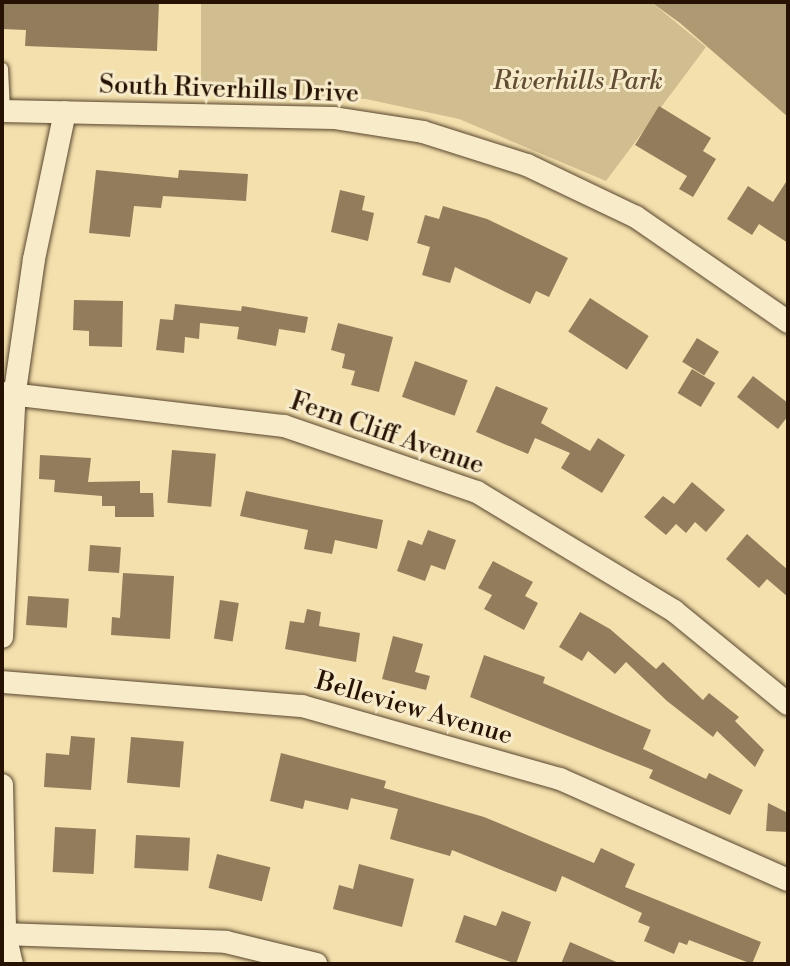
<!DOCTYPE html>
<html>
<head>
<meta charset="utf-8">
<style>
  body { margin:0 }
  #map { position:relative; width:790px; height:966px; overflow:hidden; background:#f3e0ad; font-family:"Libre Bodoni",serif }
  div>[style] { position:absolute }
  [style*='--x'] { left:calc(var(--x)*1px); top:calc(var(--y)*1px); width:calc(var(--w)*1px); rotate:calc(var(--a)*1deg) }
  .green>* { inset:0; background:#d0bd90 }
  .water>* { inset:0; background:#ad9a73 }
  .building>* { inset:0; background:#917d5b; transform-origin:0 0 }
  .roads { filter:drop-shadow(0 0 2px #59452d) drop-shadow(0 0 2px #59452d) }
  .lane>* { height:11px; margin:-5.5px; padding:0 5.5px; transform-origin:5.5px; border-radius:5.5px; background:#f7ebca }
  .street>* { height:22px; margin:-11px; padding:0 11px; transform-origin:11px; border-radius:11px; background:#f7ebca }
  span { translate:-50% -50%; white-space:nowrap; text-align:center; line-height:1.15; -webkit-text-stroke:6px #f7ebca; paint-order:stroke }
  .park-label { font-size:26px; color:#624d34; font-style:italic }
  .street-label { font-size:26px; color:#261102 }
  .frame { position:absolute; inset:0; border:4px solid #261102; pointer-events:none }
</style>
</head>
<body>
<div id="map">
  <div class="green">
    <i style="clip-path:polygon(201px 2px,651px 2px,706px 47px,606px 181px,459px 119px,366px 99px,201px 91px)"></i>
  </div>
  <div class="water">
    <i style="clip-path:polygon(651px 2px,788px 2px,788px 117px,680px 23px)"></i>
  </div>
  <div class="building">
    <i style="clip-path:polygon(2px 2px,159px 2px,157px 51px,25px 46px,26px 30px,2px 29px)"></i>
    <i style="clip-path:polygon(659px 106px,711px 138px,703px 151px,716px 159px,693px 197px,679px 189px,687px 176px,635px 145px)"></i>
    <i style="clip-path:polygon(96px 170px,178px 178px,179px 170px,248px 174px,246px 201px,163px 196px,161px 208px,134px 206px,130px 237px,89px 233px)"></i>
    <i style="clip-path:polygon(788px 179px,788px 243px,759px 224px,752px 235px,727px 219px,748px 186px,773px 202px)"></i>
    <i style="clip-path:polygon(340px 190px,365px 196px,362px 210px,374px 213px,368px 241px,331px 232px)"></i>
    <i style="clip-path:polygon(443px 206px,487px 219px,568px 258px,549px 297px,536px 291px,530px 304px,455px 267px,450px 283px,422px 275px,430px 247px,417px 243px,425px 215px,439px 219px)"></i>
    <i style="left:590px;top:298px;width:70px;height:40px;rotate:33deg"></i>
    <i style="clip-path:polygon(74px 300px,123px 301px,122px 347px,89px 346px,89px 331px,73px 330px)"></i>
    <i style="clip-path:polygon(175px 304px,241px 311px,242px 306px,308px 317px,305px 333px,279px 329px,276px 346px,237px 339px,239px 327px,200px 323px,199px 339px,185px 337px,184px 353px,156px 350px,160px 319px,173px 320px)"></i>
    <i style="clip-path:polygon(338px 323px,393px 337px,379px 392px,351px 385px,355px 371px,342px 368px,345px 354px,331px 350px)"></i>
    <i style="left:697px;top:338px;width:26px;height:28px;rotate:32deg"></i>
    <i style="left:415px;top:361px;width:56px;height:38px;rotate:20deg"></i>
    <i style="left:692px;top:369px;width:27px;height:28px;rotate:31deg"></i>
    <i style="clip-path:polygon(753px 376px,788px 403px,788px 416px,778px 429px,737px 397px)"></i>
    <i style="clip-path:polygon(496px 386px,548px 408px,541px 423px,590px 451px,598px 438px,625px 455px,602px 493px,561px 468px,570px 453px,535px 438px,528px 454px,476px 432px)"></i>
    <i style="left:172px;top:450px;width:44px;height:53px;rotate:5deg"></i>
    <i style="clip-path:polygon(40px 455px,91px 458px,88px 482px,140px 481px,140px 493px,153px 493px,154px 517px,115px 517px,115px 506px,102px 506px,102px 496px,54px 492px,55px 480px,39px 479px)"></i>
    <i style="clip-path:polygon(692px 482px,725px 510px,706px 532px,695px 522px,686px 533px,676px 524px,666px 535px,644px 517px,663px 496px,674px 504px)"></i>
    <i style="clip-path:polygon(246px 491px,383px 520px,377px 549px,335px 540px,332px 554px,304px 549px,308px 530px,240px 516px)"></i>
    <i style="clip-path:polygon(428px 530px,456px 540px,445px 570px,431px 565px,425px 581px,397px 571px,408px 540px,422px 545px)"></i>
    <i style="clip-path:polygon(747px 534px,788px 570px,788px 597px,767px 579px,759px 588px,726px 559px)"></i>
    <i style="left:90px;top:545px;width:31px;height:26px;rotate:4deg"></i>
    <i style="clip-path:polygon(493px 561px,533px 582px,525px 596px,538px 603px,524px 630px,484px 609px,492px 595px,478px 588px)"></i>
    <i style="clip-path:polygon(123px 573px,174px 576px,170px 639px,111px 635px,112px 617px,120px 618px)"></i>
    <i style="left:28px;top:596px;width:41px;height:29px;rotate:4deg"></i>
    <i style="left:220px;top:600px;width:19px;height:39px;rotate:9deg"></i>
    <i style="clip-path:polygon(307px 609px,321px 612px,319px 626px,360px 633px,356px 662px,285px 649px,290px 621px,304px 623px)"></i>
    <i style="clip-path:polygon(580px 612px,610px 629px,656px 669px,663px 662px,703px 700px,709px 693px,739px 717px,735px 721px,764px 750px,755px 767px,717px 731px,713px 737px,667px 701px,626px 662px,615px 674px,588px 651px,582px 661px,559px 647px)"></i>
    <i style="clip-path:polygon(393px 636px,423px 644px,415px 672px,430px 676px,426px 690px,382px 679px)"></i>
    <i style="clip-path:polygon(484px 655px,545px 677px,543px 683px,651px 730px,643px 749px,706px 779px,709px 773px,743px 790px,730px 815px,649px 778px,653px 770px,470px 697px)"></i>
    <i style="clip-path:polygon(71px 736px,95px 738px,91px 790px,44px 787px,46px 753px,69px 755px)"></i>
    <i style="left:131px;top:737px;width:53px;height:46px;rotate:5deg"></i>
    <i style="clip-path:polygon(281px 753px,386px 781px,384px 788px,484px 817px,594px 863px,601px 848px,635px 864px,625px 887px,761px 942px,752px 964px,689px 940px,687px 945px,679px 942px,674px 954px,644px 941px,650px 927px,638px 922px,642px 913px,562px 876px,556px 892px,452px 850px,450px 856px,390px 839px,398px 809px,351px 798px,348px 810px,305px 800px,303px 809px,270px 801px)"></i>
    <i style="clip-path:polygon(768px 803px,788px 813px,788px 832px,766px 831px)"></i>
    <i style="left:55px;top:827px;width:41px;height:45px;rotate:3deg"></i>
    <i style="left:136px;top:835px;width:54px;height:33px;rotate:3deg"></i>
    <i style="left:217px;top:854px;width:55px;height:35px;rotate:14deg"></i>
    <i style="clip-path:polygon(359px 864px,414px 879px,402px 927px,333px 909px,339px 885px,353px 889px)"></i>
    <i style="clip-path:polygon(502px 911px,531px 922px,516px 964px,455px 942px,464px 915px,496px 926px)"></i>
    <i style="clip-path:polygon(570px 942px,621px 964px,561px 964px)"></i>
  </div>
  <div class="roads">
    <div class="lane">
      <i style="--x:2;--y:68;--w:43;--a:87.3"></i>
    </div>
    <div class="street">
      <i style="--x:2;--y:111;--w:332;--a:1.2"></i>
      <i style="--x:334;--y:118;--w:90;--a:8.9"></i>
      <i style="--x:423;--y:132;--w:109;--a:17.6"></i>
      <i style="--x:527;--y:165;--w:121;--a:25.5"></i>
      <i style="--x:636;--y:217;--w:185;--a:34.6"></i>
      <i style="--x:2;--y:393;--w:284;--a:6.7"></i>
      <i style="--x:284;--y:426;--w:204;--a:18.9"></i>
      <i style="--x:477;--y:492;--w:230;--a:31.1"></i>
      <i style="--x:674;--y:611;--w:147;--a:39.2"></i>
      <i style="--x:2;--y:637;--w:246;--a:-87"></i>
      <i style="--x:15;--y:391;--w:133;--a:-81.8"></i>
      <i style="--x:34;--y:259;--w:150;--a:-78.1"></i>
      <i style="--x:2;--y:682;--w:301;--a:4.6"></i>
      <i style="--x:302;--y:706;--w:268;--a:15.8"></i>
      <i style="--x:560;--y:779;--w:249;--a:23.9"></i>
      <i style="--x:2;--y:785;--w:149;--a:88.8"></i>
      <i style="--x:5;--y:934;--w:31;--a:77"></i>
      <i style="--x:2;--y:934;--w:224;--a:2"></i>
      <i style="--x:226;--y:942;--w:93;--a:13.7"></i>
    </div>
  </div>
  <div class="park-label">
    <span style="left:578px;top:82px">Riverhills Park</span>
  </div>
  <div class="street-label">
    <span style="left:229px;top:90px;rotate:2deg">South Riverhills Drive</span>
    <span style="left:387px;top:434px;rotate:19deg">Fern Cliff Avenue</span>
    <span style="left:414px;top:709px;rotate:16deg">Belleview Avenue</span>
  </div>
  <div class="frame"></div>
</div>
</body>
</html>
